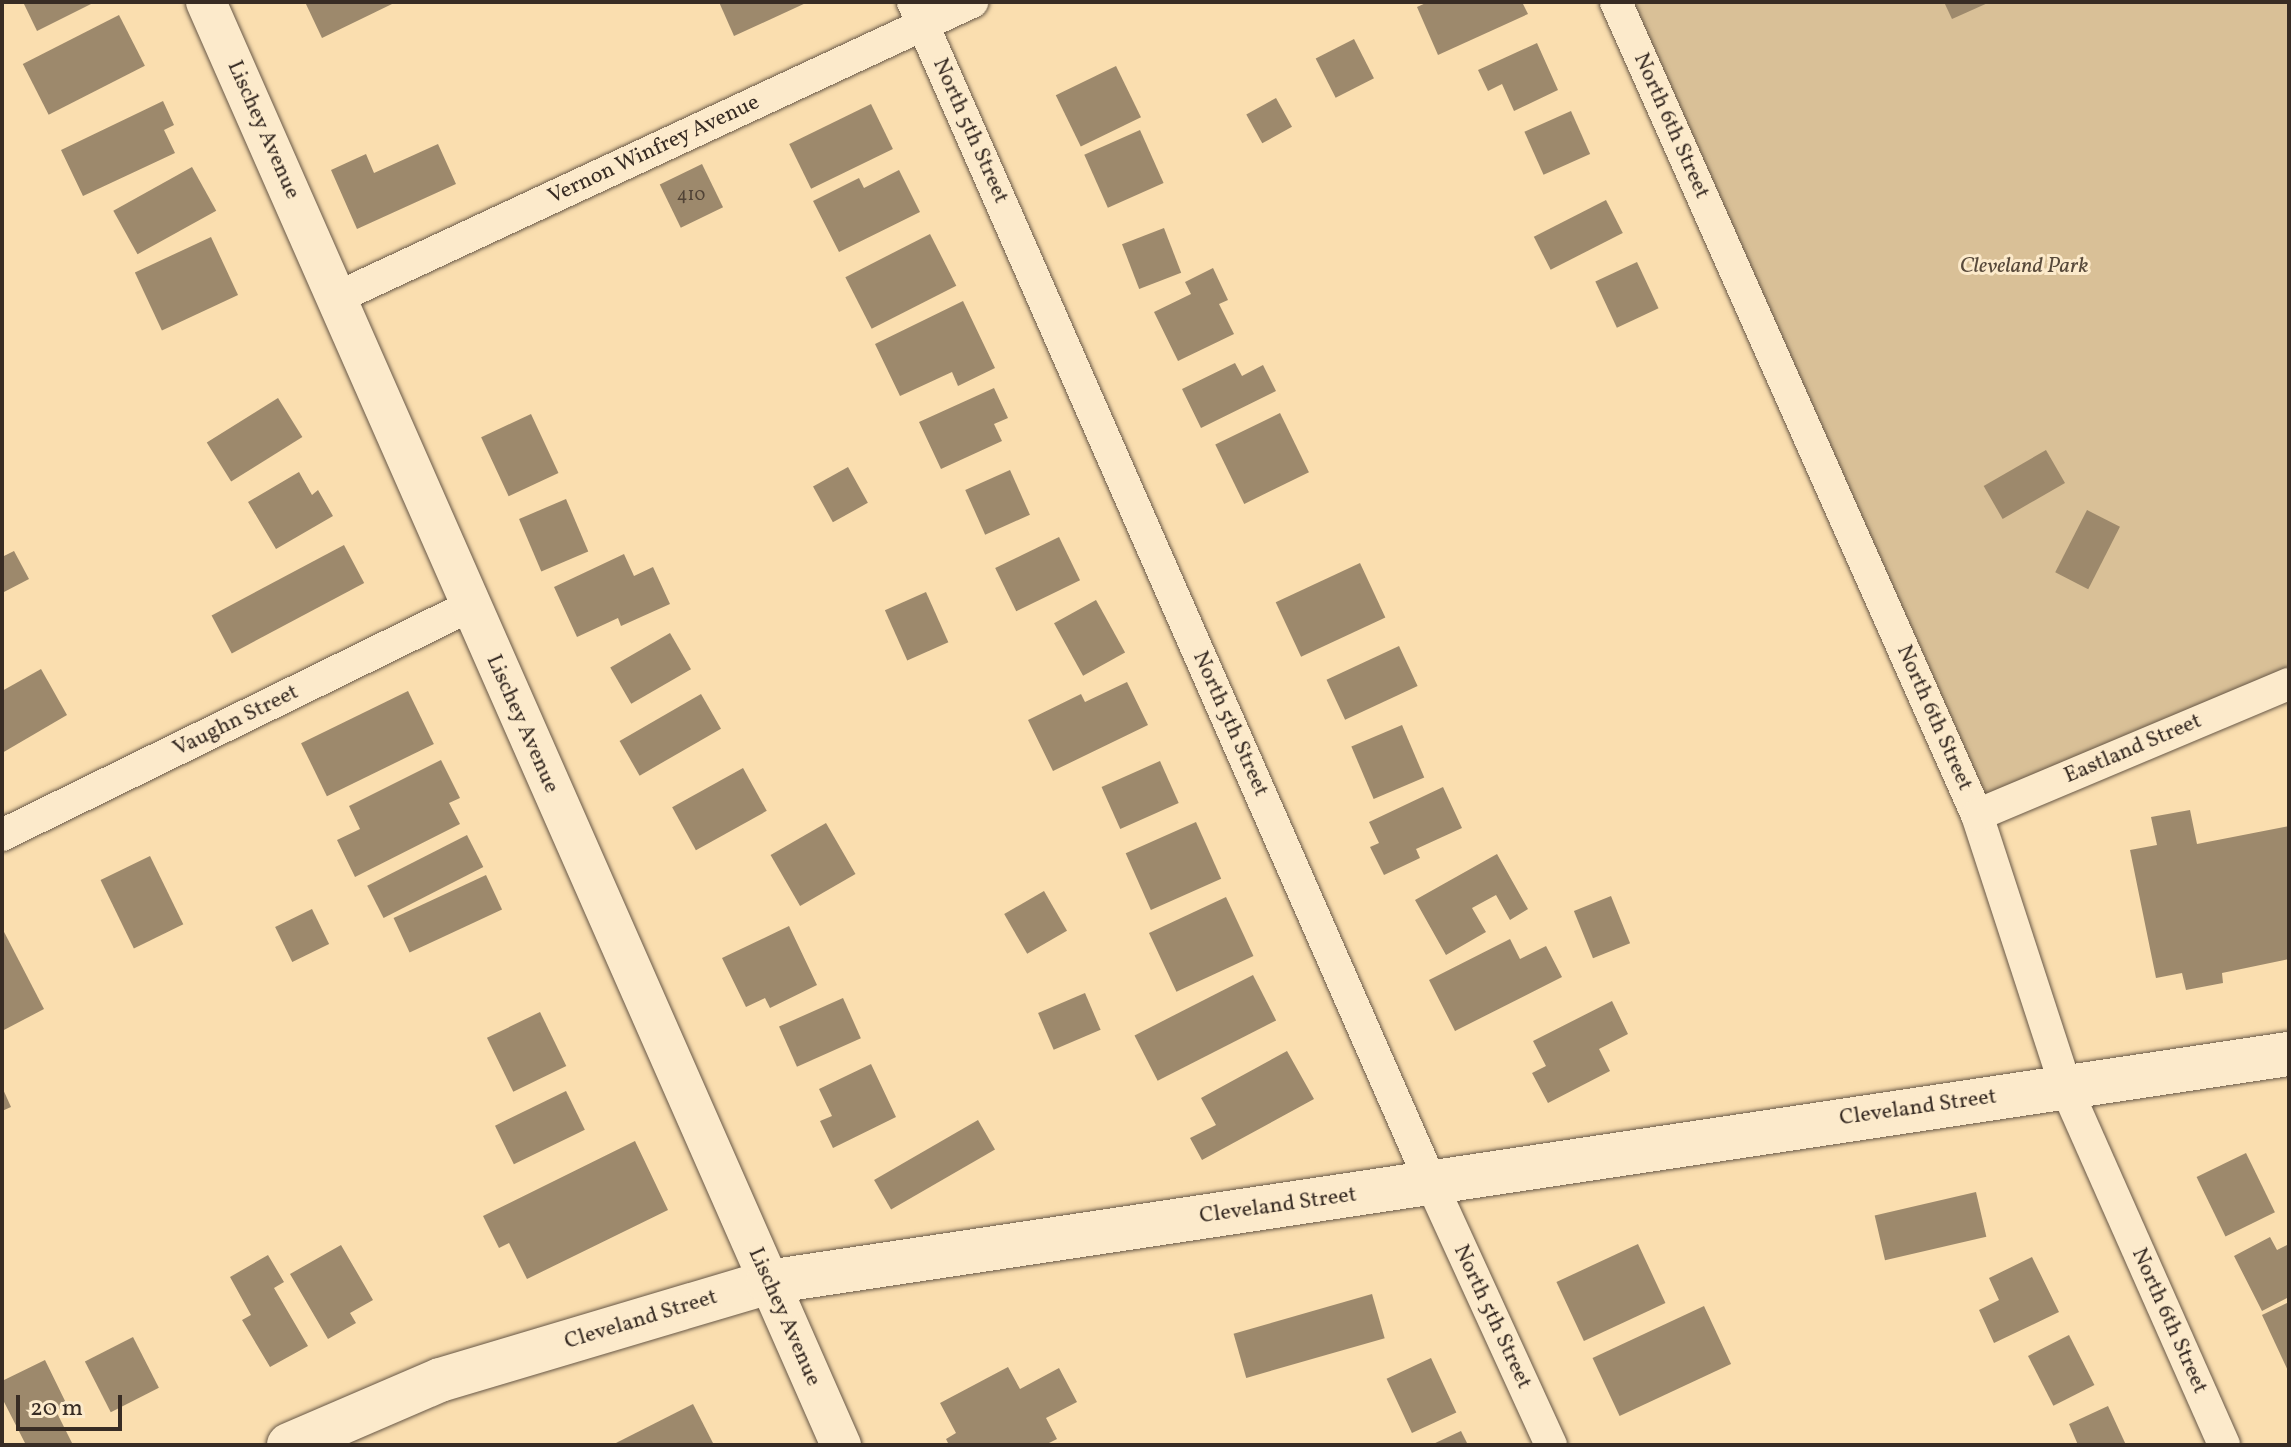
<!DOCTYPE html>
<html>
<head>
<meta charset="utf-8">
<style>
  body { margin:0 }
  #map { position:relative; width:2291px; height:1447px; overflow:hidden; background:#fadeaf; font-family:Vollkorn,serif }
  div>[style] { position:absolute }
  [style*='--x'] { left:calc(var(--x)*1px); top:calc(var(--y)*1px); width:calc(var(--w)*1px); rotate:calc(var(--a)*1deg) }
  .green>* { inset:0; background:#d9c097 }
  .building>* { inset:0; background:#9d896c; transform-origin:0 0 }
  .roads { filter:drop-shadow(0 0 2px #685847) drop-shadow(0 0 2px #685847) }
  .minor>* { height:32px; margin:-16px; padding:0 16px; transform-origin:16px; border-radius:16px; background:#fceacb }
  .tertiary>* { height:40px; margin:-20px; padding:0 20px; transform-origin:20px; border-radius:20px; background:#fceacb }
  .secondary>* { height:44px; margin:-22px; padding:0 22px; transform-origin:22px; border-radius:22px; background:#fceacb }
  span { translate:-50% -50%; white-space:nowrap; text-align:center; line-height:1.15; -webkit-text-stroke:6px #fceacb; paint-order:stroke }
  .number-label { font-size:18px; color:#514336 }
  .number-label span { -webkit-text-stroke-width:0 }
  .street-label { font-size:22px; color:#382c24 }
  .park-label { font-size:22px; color:#584a3b; font-style:italic }
  .frame { position:absolute; inset:0; border:4px solid #382c24; pointer-events:none }
  .scale { position:absolute; left:16px; top:1395px; width:106px; height:36px; box-sizing:border-box; border:4px solid #382c24; border-top:0; padding-left:10px; font-size:24px; line-height:28px; white-space:nowrap; color:#382c24; -webkit-text-stroke:6px #fceacb; paint-order:stroke }
</style>
</head>
<body>
<div id="map">
  <div class="green">
    <i style="clip-path:polygon(1616px 2px,2289px 2px,2289px 684px,1977px 815px)"></i>
  </div>
  <div class="building">
    <i style="clip-path:polygon(23px 2px,95px 2px,37px 31px)"></i>
    <i style="clip-path:polygon(305px 2px,391px 2px,392px 4px,322px 38px)"></i>
    <i style="clip-path:polygon(719px 2px,808px 2px,734px 36px)"></i>
    <i style="clip-path:polygon(1428px 2px,1522px 2px,1528px 14px,1438px 55px,1417px 7px)"></i>
    <i style="clip-path:polygon(1944px 2px,1990px 2px,1952px 19px)"></i>
    <i style="left:119px;top:15px;width:57px;height:108px;rotate:63deg"></i>
    <i style="left:1354px;top:39px;width:44px;height:43px;rotate:63deg"></i>
    <i style="clip-path:polygon(1537px 43px,1558px 90px,1514px 111px,1502px 84px,1488px 91px,1478px 70px)"></i>
    <i style="left:1116px;top:66px;width:57px;height:67px;rotate:64deg"></i>
    <i style="left:1276px;top:98px;width:33px;height:34px;rotate:61deg"></i>
    <i style="clip-path:polygon(163px 101px,174px 125px,164px 130px,175px 153px,83px 196px,61px 150px)"></i>
    <i style="left:871px;top:104px;width:50px;height:91px;rotate:64deg"></i>
    <i style="left:1571px;top:111px;width:47px;height:51px;rotate:66deg"></i>
    <i style="left:1140px;top:130px;width:58px;height:61px;rotate:66deg"></i>
    <i style="clip-path:polygon(438px 144px,456px 184px,357px 229px,331px 170px,366px 154px,374px 173px)"></i>
    <i style="left:702px;top:164px;width:48px;height:47px;rotate:64deg"></i>
    <i style="left:192px;top:167px;width:50px;height:90px;rotate:61deg"></i>
    <i style="clip-path:polygon(899px 170px,920px 212px,839px 252px,813px 201px,859px 178px,864px 188px)"></i>
    <i style="left:1606px;top:200px;width:37px;height:81px;rotate:63deg"></i>
    <i style="left:1164px;top:228px;width:48px;height:45px;rotate:69deg"></i>
    <i style="left:930px;top:234px;width:58px;height:95px;rotate:63deg"></i>
    <i style="left:211px;top:237px;width:64px;height:84px;rotate:65deg"></i>
    <i style="left:1637px;top:262px;width:51px;height:46px;rotate:65deg"></i>
    <i style="clip-path:polygon(1213px 268px,1228px 300px,1219px 304px,1234px 334px,1178px 361px,1154px 312px,1191px 294px,1185px 282px)"></i>
    <i style="clip-path:polygon(963px 301px,995px 368px,958px 386px,952px 372px,900px 396px,875px 344px)"></i>
    <i style="clip-path:polygon(1235px 363px,1242px 376px,1263px 365px,1276px 391px,1201px 428px,1182px 389px)"></i>
    <i style="clip-path:polygon(994px 388px,1008px 418px,994px 424px,1002px 441px,941px 469px,919px 422px)"></i>
    <i style="left:278px;top:398px;width:46px;height:84px;rotate:58deg"></i>
    <i style="left:1280px;top:413px;width:66px;height:72px;rotate:64deg"></i>
    <i style="left:531px;top:414px;width:65px;height:55px;rotate:65deg"></i>
    <i style="left:2046px;top:450px;width:38px;height:72px;rotate:60deg"></i>
    <i style="left:848px;top:467px;width:41px;height:40px;rotate:61deg"></i>
    <i style="left:1010px;top:470px;width:49px;height:49px;rotate:66deg"></i>
    <i style="clip-path:polygon(299px 472px,312px 495px,318px 490px,333px 516px,276px 549px,248px 502px)"></i>
    <i style="left:566px;top:499px;width:57px;height:51px;rotate:67deg"></i>
    <i style="left:2087px;top:510px;width:37px;height:70px;rotate:27deg"></i>
    <i style="left:1059px;top:537px;width:48px;height:71px;rotate:64deg"></i>
    <i style="left:344px;top:545px;width:43px;height:150px;rotate:62deg"></i>
    <i style="clip-path:polygon(14px 551px,29px 579px,2px 593px,2px 557px)"></i>
    <i style="clip-path:polygon(624px 554px,634px 576px,653px 567px,670px 604px,621px 626px,618px 618px,577px 637px,554px 587px)"></i>
    <i style="left:1360px;top:563px;width:60px;height:93px;rotate:65deg"></i>
    <i style="left:926px;top:592px;width:55px;height:45px;rotate:66deg"></i>
    <i style="left:1096px;top:600px;width:60px;height:48px;rotate:61deg"></i>
    <i style="left:670px;top:633px;width:42px;height:69px;rotate:60deg"></i>
    <i style="left:1399px;top:646px;width:44px;height:80px;rotate:65deg"></i>
    <i style="clip-path:polygon(41px 669px,67px 715px,2px 753px,2px 691px)"></i>
    <i style="clip-path:polygon(1127px 682px,1148px 725px,1053px 771px,1028px 720px,1081px 694px,1085px 702px)"></i>
    <i style="left:408px;top:691px;width:59px;height:119px;rotate:64deg"></i>
    <i style="left:701px;top:694px;width:40px;height:94px;rotate:60deg"></i>
    <i style="left:1402px;top:725px;width:57px;height:55px;rotate:67deg"></i>
    <i style="clip-path:polygon(441px 760px,460px 798px,449px 803px,460px 824px,355px 877px,337px 840px,360px 829px,349px 806px)"></i>
    <i style="left:1160px;top:761px;width:46px;height:64px;rotate:66deg"></i>
    <i style="left:743px;top:768px;width:49px;height:81px;rotate:61deg"></i>
    <i style="clip-path:polygon(1443px 787px,1462px 828px,1416px 849px,1420px 858px,1384px 875px,1370px 847px,1379px 843px,1369px 822px)"></i>
    <i style="clip-path:polygon(2190px 810px,2197px 844px,2289px 826px,2289px 959px,2222px 973px,2223px 983px,2186px 990px,2182px 973px,2156px 978px,2130px 850px,2157px 845px,2151px 817px)"></i>
    <i style="left:1196px;top:822px;width:62px;height:77px;rotate:66deg"></i>
    <i style="left:826px;top:823px;width:59px;height:64px;rotate:60deg"></i>
    <i style="left:467px;top:835px;width:36px;height:112px;rotate:63deg"></i>
    <i style="clip-path:polygon(1497px 854px,1528px 909px,1510px 920px,1496px 895px,1472px 908px,1486px 932px,1446px 955px,1415px 900px)"></i>
    <i style="left:150px;top:856px;width:76px;height:55px;rotate:64deg"></i>
    <i style="left:486px;top:875px;width:38px;height:102px;rotate:65deg"></i>
    <i style="left:1044px;top:891px;width:46px;height:46px;rotate:60deg"></i>
    <i style="left:1611px;top:896px;width:51px;height:40px;rotate:68deg"></i>
    <i style="left:1226px;top:897px;width:65px;height:85px;rotate:65deg"></i>
    <i style="left:312px;top:909px;width:39px;height:41px;rotate:64deg"></i>
    <i style="clip-path:polygon(789px 926px,817px 985px,770px 1008px,765px 998px,746px 1007px,722px 958px)"></i>
    <i style="clip-path:polygon(2px 928px,44px 1009px,2px 1031px)"></i>
    <i style="clip-path:polygon(1510px 939px,1520px 959px,1546px 946px,1562px 977px,1455px 1031px,1429px 980px)"></i>
    <i style="left:1253px;top:975px;width:51px;height:133px;rotate:63deg"></i>
    <i style="left:1085px;top:993px;width:40px;height:51px;rotate:67deg"></i>
    <i style="left:843px;top:998px;width:44px;height:70px;rotate:66deg"></i>
    <i style="clip-path:polygon(1612px 1001px,1628px 1034px,1599px 1049px,1610px 1071px,1548px 1103px,1532px 1073px,1546px 1066px,1533px 1041px)"></i>
    <i style="left:540px;top:1012px;width:60px;height:59px;rotate:64deg"></i>
    <i style="clip-path:polygon(1287px 1051px,1314px 1099px,1202px 1160px,1190px 1138px,1216px 1125px,1201px 1098px)"></i>
    <i style="clip-path:polygon(871px 1064px,896px 1117px,833px 1148px,820px 1121px,832px 1116px,819px 1089px)"></i>
    <i style="clip-path:polygon(2px 1087px,11px 1107px,2px 1111px)"></i>
    <i style="left:566px;top:1091px;width:43px;height:79px;rotate:64deg"></i>
    <i style="left:978px;top:1120px;width:34px;height:120px;rotate:60deg"></i>
    <i style="clip-path:polygon(635px 1141px,668px 1210px,527px 1279px,509px 1243px,499px 1248px,483px 1216px)"></i>
    <i style="left:2246px;top:1153px;width:66px;height:55px;rotate:64deg"></i>
    <i style="left:1976px;top:1192px;width:46px;height:104px;rotate:77deg"></i>
    <i style="clip-path:polygon(2270px 1237px,2277px 1250px,2289px 1244px,2289px 1297px,2262px 1311px,2234px 1256px)"></i>
    <i style="left:1638px;top:1244px;width:65px;height:90px;rotate:65deg"></i>
    <i style="clip-path:polygon(341px 1245px,373px 1300px,350px 1313px,356px 1323px,328px 1339px,290px 1274px)"></i>
    <i style="clip-path:polygon(268px 1255px,284px 1282px,274px 1288px,308px 1346px,270px 1367px,242px 1320px,251px 1315px,230px 1277px)"></i>
    <i style="clip-path:polygon(2032px 1257px,2059px 1312px,1994px 1343px,1979px 1310px,1999px 1300px,1989px 1278px)"></i>
    <i style="left:1372px;top:1294px;width:46px;height:144px;rotate:74deg"></i>
    <i style="clip-path:polygon(2289px 1302px,2289px 1373px,2262px 1315px)"></i>
    <i style="left:1704px;top:1306px;width:64px;height:123px;rotate:65deg"></i>
    <i style="left:2069px;top:1335px;width:56px;height:46px;rotate:63deg"></i>
    <i style="left:133px;top:1337px;width:57px;height:54px;rotate:63deg"></i>
    <i style="left:1431px;top:1358px;width:60px;height:49px;rotate:65deg"></i>
    <i style="clip-path:polygon(45px 1360px,67px 1405px,56px 1411px,73px 1445px,26px 1445px,2px 1398px,2px 1381px)"></i>
    <i style="clip-path:polygon(1008px 1367px,1020px 1389px,1059px 1368px,1077px 1402px,1046px 1418px,1057px 1439px,1045px 1445px,949px 1445px,946px 1439px,956px 1433px,940px 1403px)"></i>
    <i style="clip-path:polygon(693px 1404px,714px 1445px,612px 1445px)"></i>
    <i style="clip-path:polygon(2108px 1406px,2126px 1445px,2078px 1445px,2069px 1424px)"></i>
    <i style="clip-path:polygon(1461px 1431px,1468px 1445px,1431px 1445px)"></i>
  </div>
  <div class="roads">
    <div class="minor">
      <i style="--x:913;--y:2;--w:1292;--a:66.31"></i>
      <i style="--x:1432;--y:1185;--w:286;--a:65.4"></i>
      <i style="--x:1616;--y:2;--w:890;--a:66.06"></i>
      <i style="--x:1977;--y:815;--w:287;--a:71.9"></i>
      <i style="--x:2066;--y:1088;--w:390;--a:66.1"></i>
      <i style="--x:336;--y:298;--w:702;--a:-24.96"></i>
      <i style="--x:1977;--y:815;--w:338;--a:-22.8"></i>
      <i style="--x:2;--y:835;--w:521;--a:-26.07"></i>
    </div>
    <div class="tertiary">
      <i style="--x:206;--y:2;--w:1577;--a:66.25"></i>
    </div>
    <div class="secondary">
      <i style="--x:289;--y:1445;--w:164;--a:-23.3"></i>
      <i style="--x:440;--y:1380;--w:342;--a:-16.6"></i>
      <i style="--x:768;--y:1282;--w:1538;--a:-8.53"></i>
    </div>
  </div>
  <div class="number-label">
    <span style="left:691px;top:196px">410</span>
  </div>
  <div class="street-label">
    <span style="left:1671px;top:126px;rotate:66deg">North 6th Street</span>
    <span style="left:263px;top:130px;rotate:66deg">Lischey Avenue</span>
    <span style="left:970px;top:131px;rotate:66deg">North 5th Street</span>
    <span style="left:654px;top:150px;rotate:-25deg">Vernon Winfrey Avenue</span>
    <span style="left:1934px;top:718px;rotate:66deg">North 6th Street</span>
    <span style="left:236px;top:721px;rotate:-26deg">Vaughn Street</span>
    <span style="left:522px;top:724px;rotate:66deg">Lischey Avenue</span>
    <span style="left:1230px;top:724px;rotate:66deg">North 5th Street</span>
    <span style="left:2133px;top:749px;rotate:-23deg">Eastland Street</span>
    <span style="left:1918px;top:1108px;rotate:-8deg">Cleveland Street</span>
    <span style="left:1278px;top:1206px;rotate:-8deg">Cleveland Street</span>
    <span style="left:784px;top:1317px;rotate:66deg">Lischey Avenue</span>
    <span style="left:1492px;top:1317px;rotate:65deg">North 5th Street</span>
    <span style="left:641px;top:1320px;rotate:-17deg">Cleveland Street</span>
    <span style="left:2169px;top:1321px;rotate:66deg">North 6th Street</span>
  </div>
  <div class="park-label">
    <span style="left:2024px;top:267px">Cleveland Park</span>
  </div>
  <div class="frame"></div>
  <div class="scale">20 m</div>
</div>
</body>
</html>
